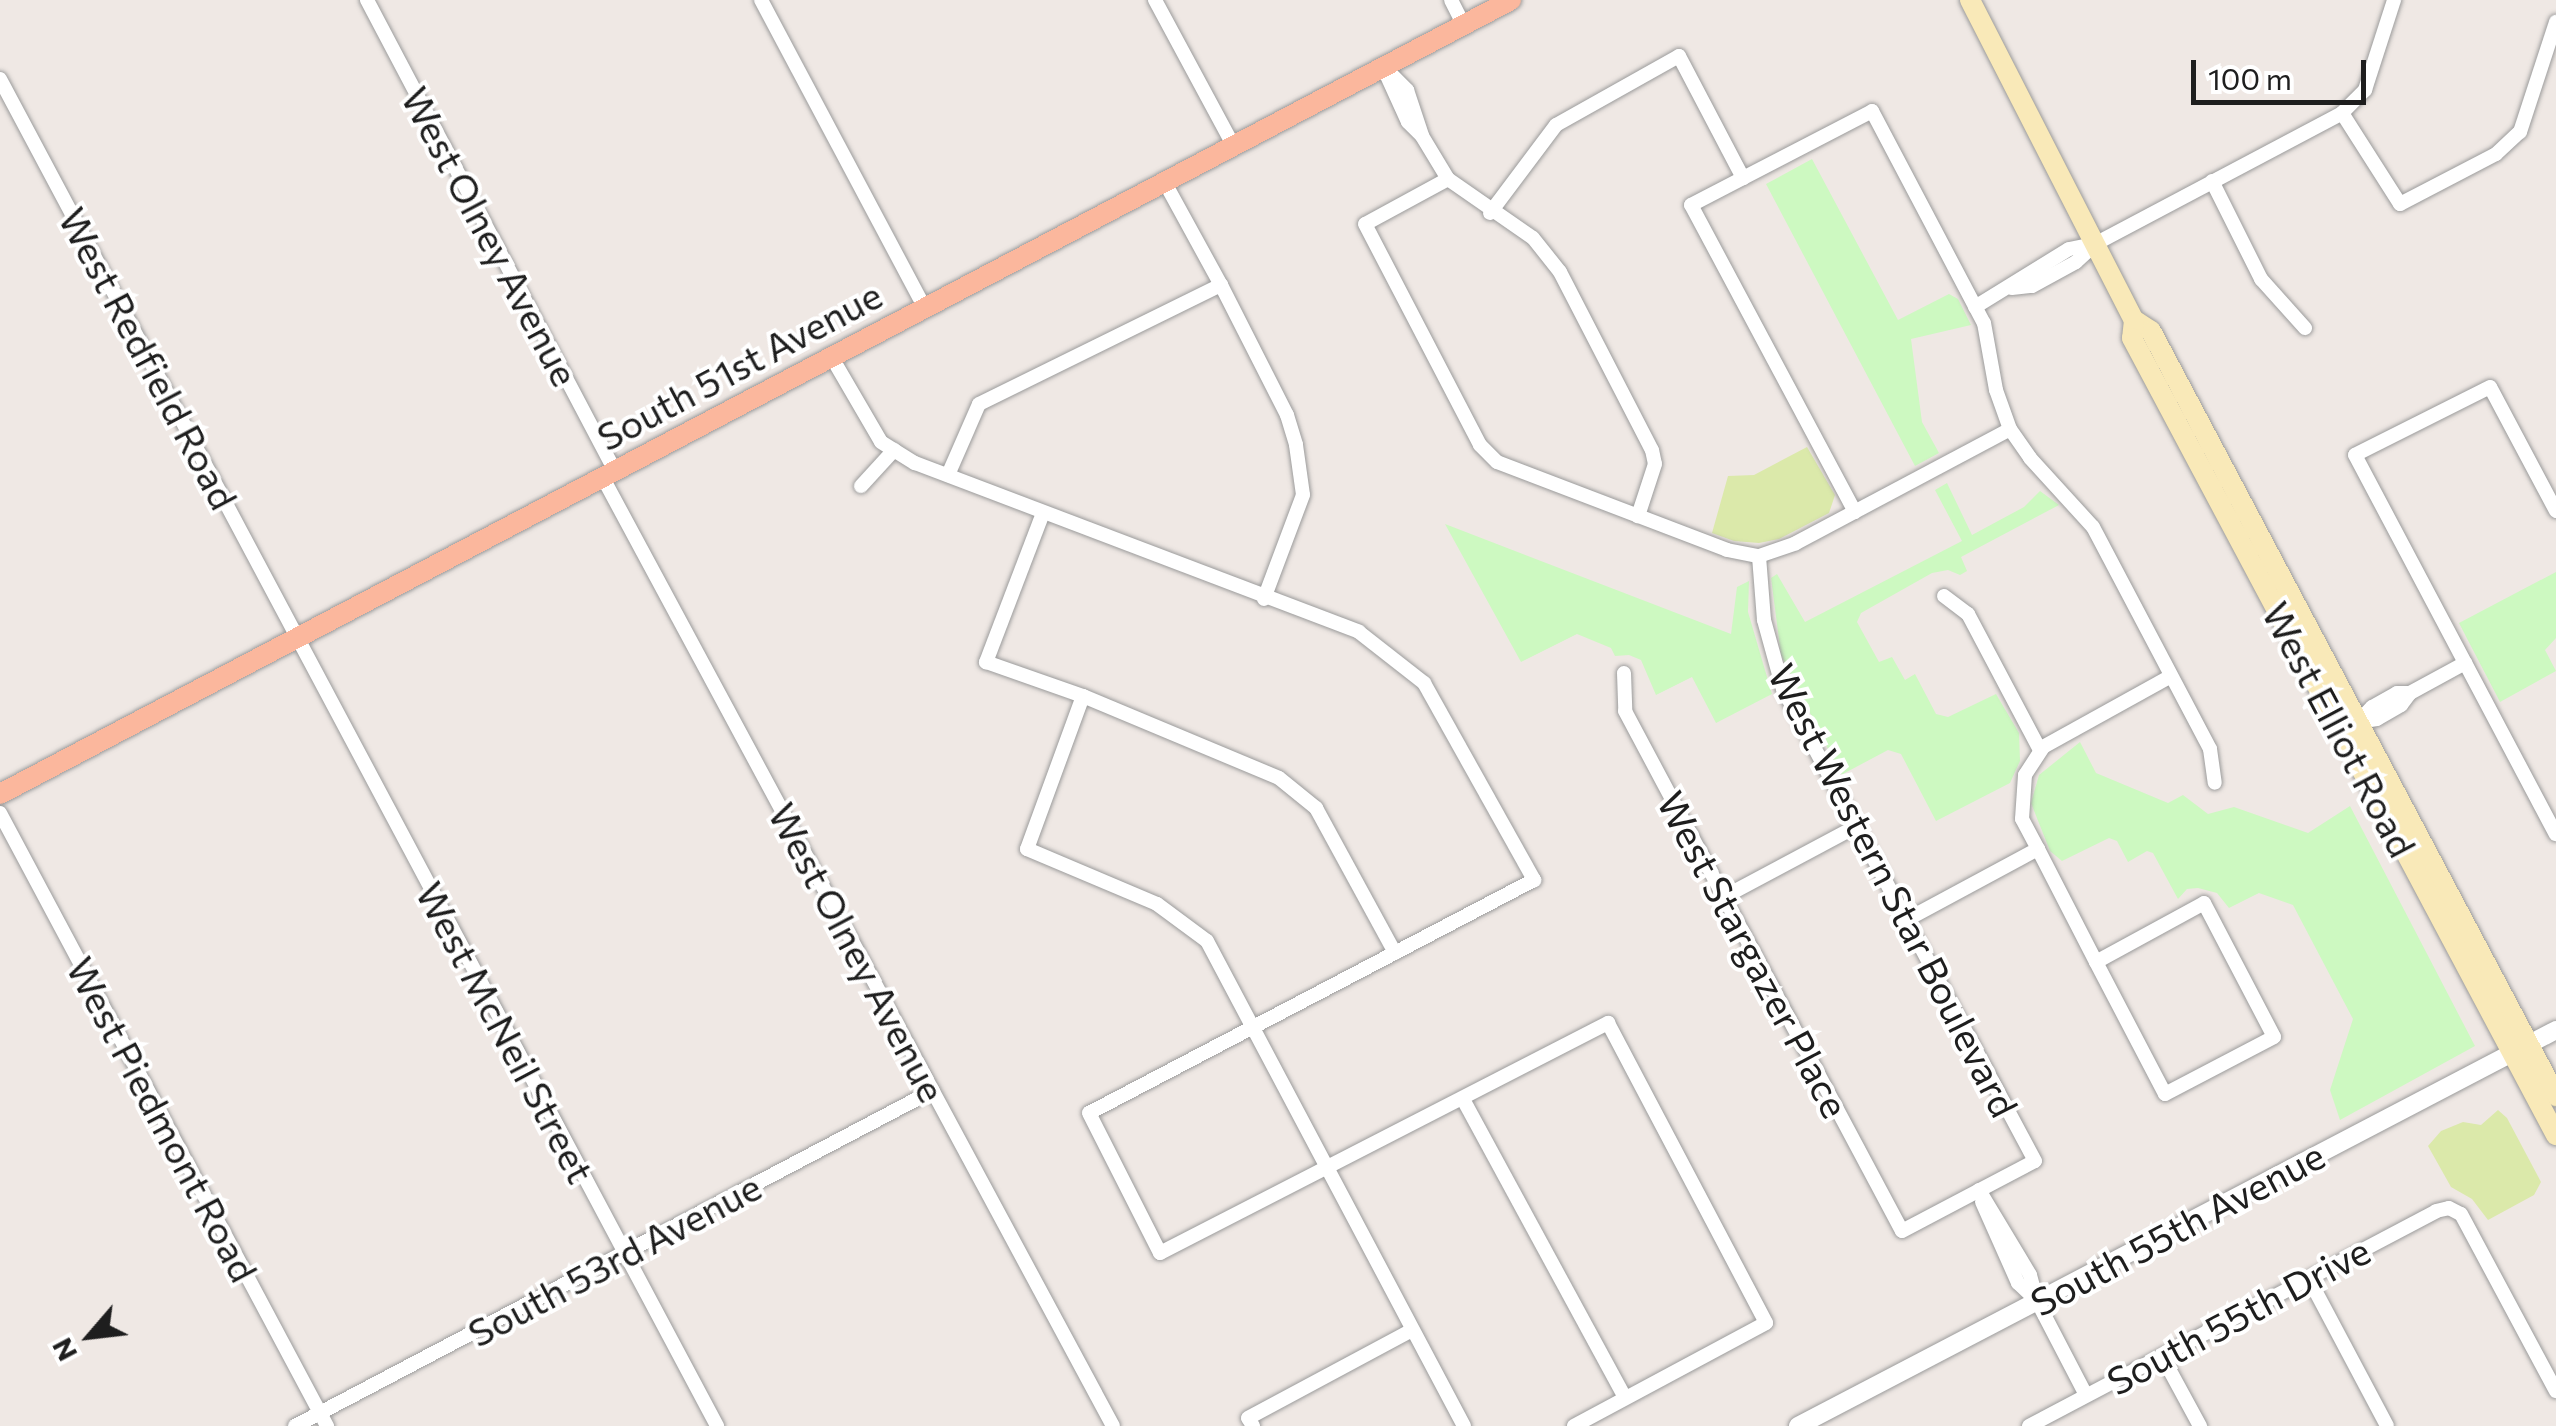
<!DOCTYPE html>
<html>
<head>
<meta charset="utf-8">
<style>
  body { margin:0 }
  #map { position:relative; width:2556px; height:1426px; overflow:hidden; background:#efe8e4; font-family:Commissioner,sans-serif }
  div>[style] { position:absolute }
  [style*='--x'] { left:calc(var(--x)*1px); top:calc(var(--y)*1px); width:calc(var(--w)*1px); rotate:calc(var(--a)*1deg) }
  .grass>* { inset:0; background:#dbe9aa }
  .park>* { inset:0; background:#cdf9c1 }
  .roads { filter:drop-shadow(0 0 2px #9b9b9b) drop-shadow(0 0 2px #9b9b9b) }
  .minor>* { height:14px; margin:-7px; padding:0 7px; transform-origin:7px; border-radius:7px; background:#fff }
  .tertiary>* { height:18px; margin:-9px; padding:0 9px; transform-origin:9px; border-radius:9px; background:#fff }
  .secondary>* { height:20px; margin:-10px; padding:0 10px; transform-origin:10px; border-radius:10px; background:#f9e9b8 }
  .primary>* { height:20px; margin:-10px; padding:0 10px; transform-origin:10px; border-radius:10px; background:#fbb79d }
  span { translate:-50% -50%; white-space:nowrap; text-align:center; line-height:1.15; -webkit-text-stroke:8px #fff; paint-order:stroke }
  .street-label { font-size:38px; color:#1e1e1e }
  .north { position:absolute; left:40px; top:1286px; width:100px; height:100px; -webkit-text-stroke:8px #fff; paint-order:stroke; rotate:242deg; font-size:28px; font-weight:700; line-height:40px; text-align:center; color:#1e1e1e }
  .north::after { content:''; display:block; margin:auto; width:35px; height:45px; background:#1e1e1e; clip-path:polygon(50% 0,100% 100%,50% 72%,0 100%) }
  .scale { position:absolute; left:2191px; top:60px; width:175px; height:45px; box-sizing:border-box; border:5px solid #1e1e1e; border-top:0; padding-left:12px; font-size:30px; line-height:35px; white-space:nowrap; color:#1e1e1e; -webkit-text-stroke:8px #fff; paint-order:stroke }
</style>
</head>
<body>
<div id="map">
  <div class="grass">
    <i style="clip-path:polygon(1807px 447px,1835px 495px,1829px 513px,1779px 539px,1759px 543px,1734px 541px,1712px 533px,1728px 476px,1754px 475px)"></i>
    <i style="clip-path:polygon(2498px 1110px,2507px 1118px,2541px 1182px,2534px 1195px,2488px 1220px,2472px 1199px,2451px 1187px,2428px 1146px,2441px 1131px,2463px 1122px,2481px 1125px)"></i>
  </div>
  <div class="park">
    <i style="clip-path:polygon(1812px 159px,1898px 320px,1949px 294px,1958px 299px,1971px 325px,1911px 339px,1922px 422px,1939px 453px,1915px 466px,1766px 184px)"></i>
    <i style="clip-path:polygon(1947px 483px,1972px 535px,2024px 507px,2040px 491px,2059px 505px,1961px 557px,1967px 571px,1960px 575px,1948px 570px,1932px 573px,1861px 613px,1857px 622px,1879px 662px,1892px 657px,1905px 680px,1915px 674px,1936px 714px,1948px 717px,1996px 694px,2019px 733px,2020px 761px,2010px 783px,1936px 821px,1901px 754px,1888px 750px,1841px 775px,1781px 655px,1771px 578px,1777px 574px,1805px 622px,1962px 541px,1935px 490px)"></i>
    <i style="clip-path:polygon(1445px 524px,1731px 634px,1737px 587px,1749px 581px,1748px 612px,1772px 694px,1716px 723px,1692px 677px,1656px 695px,1641px 660px,1629px 655px,1615px 656px,1611px 648px,1577px 634px,1521px 662px)"></i>
    <i style="clip-path:polygon(2556px 572px,2556px 638px,2545px 650px,2556px 671px,2500px 702px,2459px 623px)"></i>
    <i style="clip-path:polygon(2080px 742px,2096px 773px,2168px 803px,2183px 795px,2208px 814px,2234px 807px,2308px 833px,2350px 806px,2475px 1046px,2340px 1120px,2330px 1090px,2353px 1019px,2293px 905px,2259px 893px,2229px 908px,2217px 893px,2198px 888px,2187px 889px,2178px 899px,2153px 853px,2147px 851px,2128px 862px,2117px 841px,2109px 838px,2062px 861px,2050px 851px,2031px 803px,2039px 775px)"></i>
  </div>
  <div class="roads">
    <div class="minor">
      <i style="--x:367;--y:0;--w:532;--a:62.23"></i>
      <i style="--x:761;--y:0;--w:347;--a:62"></i>
      <i style="--x:1155;--y:0;--w:165;--a:61.7"></i>
      <i style="--x:1451;--y:0;--w:28;--a:63"></i>
      <i style="--x:1383;--y:67;--w:60;--a:65.6"></i>
      <i style="--x:1408;--y:122;--w:20;--a:45"></i>
      <i style="--x:1422;--y:136;--w:50;--a:58.8"></i>
      <i style="--x:1448;--y:179;--w:103;--a:34.8"></i>
      <i style="--x:1533;--y:238;--w:43;--a:51.5"></i>
      <i style="--x:1560;--y:272;--w:200;--a:62.7"></i>
      <i style="--x:1652;--y:450;--w:14;--a:78"></i>
      <i style="--x:1655;--y:464;--w:55;--a:108.1"></i>
      <i style="--x:1386;--y:69;--w:30;--a:45"></i>
      <i style="--x:1407;--y:90;--w:47;--a:71.6"></i>
      <i style="--x:0;--y:79;--w:1526;--a:61.97"></i>
      <i style="--x:2342;--y:113;--w:108;--a:57.5"></i>
      <i style="--x:2400;--y:204;--w:108;--a:-27.5"></i>
      <i style="--x:2496;--y:154;--w:33;--a:-43"></i>
      <i style="--x:2520;--y:132;--w:116;--a:-71.9"></i>
      <i style="--x:1448;--y:179;--w:94;--a:151.5"></i>
      <i style="--x:1365;--y:224;--w:249;--a:62.5"></i>
      <i style="--x:1480;--y:445;--w:24;--a:45"></i>
      <i style="--x:1497;--y:462;--w:246;--a:20.9"></i>
      <i style="--x:1727;--y:550;--w:33;--a:11"></i>
      <i style="--x:1759;--y:556;--w:39;--a:-19"></i>
      <i style="--x:1796;--y:543;--w:242;--a:-28"></i>
      <i style="--x:1164;--y:181;--w:119;--a:61.3"></i>
      <i style="--x:2212;--y:181;--w:110;--a:63.4"></i>
      <i style="--x:2261;--y:279;--w:66;--a:48.1"></i>
      <i style="--x:1490;--y:213;--w:110;--a:-53.1"></i>
      <i style="--x:1556;--y:125;--w:141;--a:-29.3"></i>
      <i style="--x:1679;--y:56;--w:138;--a:62.3"></i>
      <i style="--x:2012;--y:288;--w:20;--a:-6"></i>
      <i style="--x:2032;--y:286;--w:50;--a:-28.6"></i>
      <i style="--x:2076;--y:262;--w:26;--a:-43"></i>
      <i style="--x:2095;--y:244;--w:280;--a:-27.9"></i>
      <i style="--x:2342;--y:113;--w:33;--a:-45"></i>
      <i style="--x:2365;--y:90;--w:95;--a:-72.1"></i>
      <i style="--x:1975;--y:307;--w:110;--a:-31.7"></i>
      <i style="--x:2069;--y:249;--w:25;--a:-11"></i>
      <i style="--x:831;--y:356;--w:99;--a:59.8"></i>
      <i style="--x:881;--y:442;--w:40;--a:32"></i>
      <i style="--x:915;--y:463;--w:475;--a:20.8"></i>
      <i style="--x:1359;--y:632;--w:83;--a:38.1"></i>
      <i style="--x:1424;--y:683;--w:226;--a:60.8"></i>
      <i style="--x:1534;--y:880;--w:502;--a:152.36"></i>
      <i style="--x:1089;--y:1113;--w:157;--a:63.1"></i>
      <i style="--x:1160;--y:1253;--w:504;--a:-27.18"></i>
      <i style="--x:1608;--y:1023;--w:339;--a:62.2"></i>
      <i style="--x:1766;--y:1323;--w:218;--a:151.8"></i>
      <i style="--x:948;--y:475;--w:77;--a:-66.4"></i>
      <i style="--x:979;--y:404;--w:270;--a:-26.2"></i>
      <i style="--x:1221;--y:285;--w:146;--a:63.1"></i>
      <i style="--x:1287;--y:415;--w:31;--a:73"></i>
      <i style="--x:1296;--y:445;--w:50;--a:82"></i>
      <i style="--x:1303;--y:495;--w:111;--a:110.6"></i>
      <i style="--x:603;--y:478;--w:1076;--a:61.72"></i>
      <i style="--x:861;--y:486;--w:49;--a:-47.5"></i>
      <i style="--x:2556;--y:511;--w:140;--a:-118"></i>
      <i style="--x:2490;--y:387;--w:151;--a:153.3"></i>
      <i style="--x:2355;--y:455;--w:429;--a:62.1"></i>
      <i style="--x:1855;--y:512;--w:348;--a:-118.1"></i>
      <i style="--x:1691;--y:205;--w:204;--a:-27.4"></i>
      <i style="--x:1872;--y:111;--w:240;--a:62.2"></i>
      <i style="--x:1984;--y:323;--w:68;--a:79.8"></i>
      <i style="--x:1996;--y:390;--w:41;--a:70.3"></i>
      <i style="--x:2010;--y:429;--w:35;--a:55"></i>
      <i style="--x:2030;--y:458;--w:93;--a:47.6"></i>
      <i style="--x:2093;--y:527;--w:251;--a:62.2"></i>
      <i style="--x:2210;--y:749;--w:34;--a:82"></i>
      <i style="--x:1043;--y:513;--w:160;--a:110.9"></i>
      <i style="--x:986;--y:662;--w:103;--a:19.3"></i>
      <i style="--x:1083;--y:696;--w:212;--a:22.7"></i>
      <i style="--x:1279;--y:778;--w:48;--a:39"></i>
      <i style="--x:1316;--y:808;--w:165;--a:61.4"></i>
      <i style="--x:1944;--y:596;--w:30;--a:37"></i>
      <i style="--x:1968;--y:614;--w:154;--a:62.1"></i>
      <i style="--x:1624;--y:673;--w:38;--a:88"></i>
      <i style="--x:1625;--y:711;--w:589;--a:61.96"></i>
      <i style="--x:1902;--y:1231;--w:150;--a:-27.8"></i>
      <i style="--x:2035;--y:1161;--w:535;--a:-118.1"></i>
      <i style="--x:1783;--y:689;--w:72;--a:-105.4"></i>
      <i style="--x:1764;--y:620;--w:64;--a:-94.5"></i>
      <i style="--x:1083;--y:696;--w:163;--a:110.1"></i>
      <i style="--x:1027;--y:849;--w:141;--a:22.9"></i>
      <i style="--x:1157;--y:904;--w:62;--a:36.5"></i>
      <i style="--x:1207;--y:941;--w:549;--a:62.08"></i>
      <i style="--x:2358;--y:722;--w:19;--a:-9"></i>
      <i style="--x:2377;--y:719;--w:28;--a:-30"></i>
      <i style="--x:2401;--y:705;--w:15;--a:-53"></i>
      <i style="--x:2410;--y:693;--w:63;--a:-28.6"></i>
      <i style="--x:2357;--y:723;--w:22;--a:-47"></i>
      <i style="--x:2372;--y:707;--w:29;--a:-29"></i>
      <i style="--x:2397;--y:693;--w:13;--a:0"></i>
      <i style="--x:0;--y:813;--w:695;--a:61.92"></i>
      <i style="--x:1724;--y:897;--w:149;--a:-28.1"></i>
      <i style="--x:1906;--y:920;--w:150;--a:-28.3"></i>
      <i style="--x:2096;--y:962;--w:123;--a:-28.6"></i>
      <i style="--x:2204;--y:903;--w:151;--a:62.4"></i>
      <i style="--x:2274;--y:1037;--w:123;--a:152.4"></i>
      <i style="--x:2165;--y:1094;--w:149;--a:-117.6"></i>
      <i style="--x:2096;--y:962;--w:127;--a:-117.2"></i>
      <i style="--x:2038;--y:849;--w:34;--a:-118"></i>
      <i style="--x:2022;--y:819;--w:44;--a:-86.1"></i>
      <i style="--x:2025;--y:775;--w:33;--a:-57"></i>
      <i style="--x:2043;--y:747;--w:146;--a:-29"></i>
      <i style="--x:1464;--y:1101;--w:337;--a:61.5"></i>
      <i style="--x:1979;--y:1190;--w:99;--a:59"></i>
      <i style="--x:2030;--y:1275;--w:27;--a:75"></i>
      <i style="--x:2037;--y:1301;--w:106;--a:62.5"></i>
      <i style="--x:1982;--y:1202;--w:89;--a:66"></i>
      <i style="--x:2018;--y:1283;--w:25;--a:43"></i>
      <i style="--x:2309;--y:1279;--w:166;--a:62"></i>
      <i style="--x:2162;--y:1356;--w:80;--a:61.5"></i>
      <i style="--x:295;--y:1426;--w:720;--a:-27.74"></i>
      <i style="--x:1253;--y:1426;--w:9;--a:-122"></i>
      <i style="--x:1248;--y:1418;--w:186;--a:-28.2"></i>
      <i style="--x:2029;--y:1426;--w:460;--a:-27.8"></i>
      <i style="--x:2436;--y:1211;--w:13;--a:-13"></i>
      <i style="--x:2449;--y:1208;--w:13;--a:27"></i>
      <i style="--x:2461;--y:1214;--w:201;--a:61.8"></i>
    </div>
    <div class="tertiary">
      <i style="--x:1798;--y:1426;--w:855;--a:-27.58"></i>
    </div>
    <div class="secondary">
      <i style="--x:1970;--y:0;--w:360;--a:62.9"></i>
      <i style="--x:2134;--y:320;--w:20;--a:33"></i>
      <i style="--x:2151;--y:331;--w:866;--a:62.1"></i>
      <i style="--x:2134;--y:320;--w:18;--a:96"></i>
      <i style="--x:2132;--y:338;--w:903;--a:61.99"></i>
    </div>
    <div class="primary">
      <i style="--x:0;--y:794;--w:1707;--a:-27.72"></i>
    </div>
  </div>
  <div class="street-label">
    <span style="left:491px;top:236px;rotate:62deg">West Olney Avenue</span>
    <span style="left:149px;top:358px;rotate:62deg">West Redfield Road</span>
    <span style="left:739px;top:365px;rotate:-28deg">South 51st Avenue</span>
    <span style="left:2340px;top:729px;rotate:62deg">West Elliot Road</span>
    <span style="left:1894px;top:890px;rotate:63deg">West Western Star Boulevard</span>
    <span style="left:858px;top:952px;rotate:62deg">West Olney Avenue</span>
    <span style="left:1754px;top:954px;rotate:62deg">West Stargazer Place</span>
    <span style="left:506px;top:1032px;rotate:62deg">West McNeil Street</span>
    <span style="left:163px;top:1119px;rotate:62deg">West Piedmont Road</span>
    <span style="left:2177px;top:1228px;rotate:-28deg">South 55th Avenue</span>
    <span style="left:614px;top:1259px;rotate:-28deg">South 53rd Avenue</span>
    <span style="left:2238px;top:1315px;rotate:-28deg">South 55th Drive</span>
  </div>
  <div class="north">N</div>
  <div class="scale">100 m</div>
</div>
</body>
</html>
